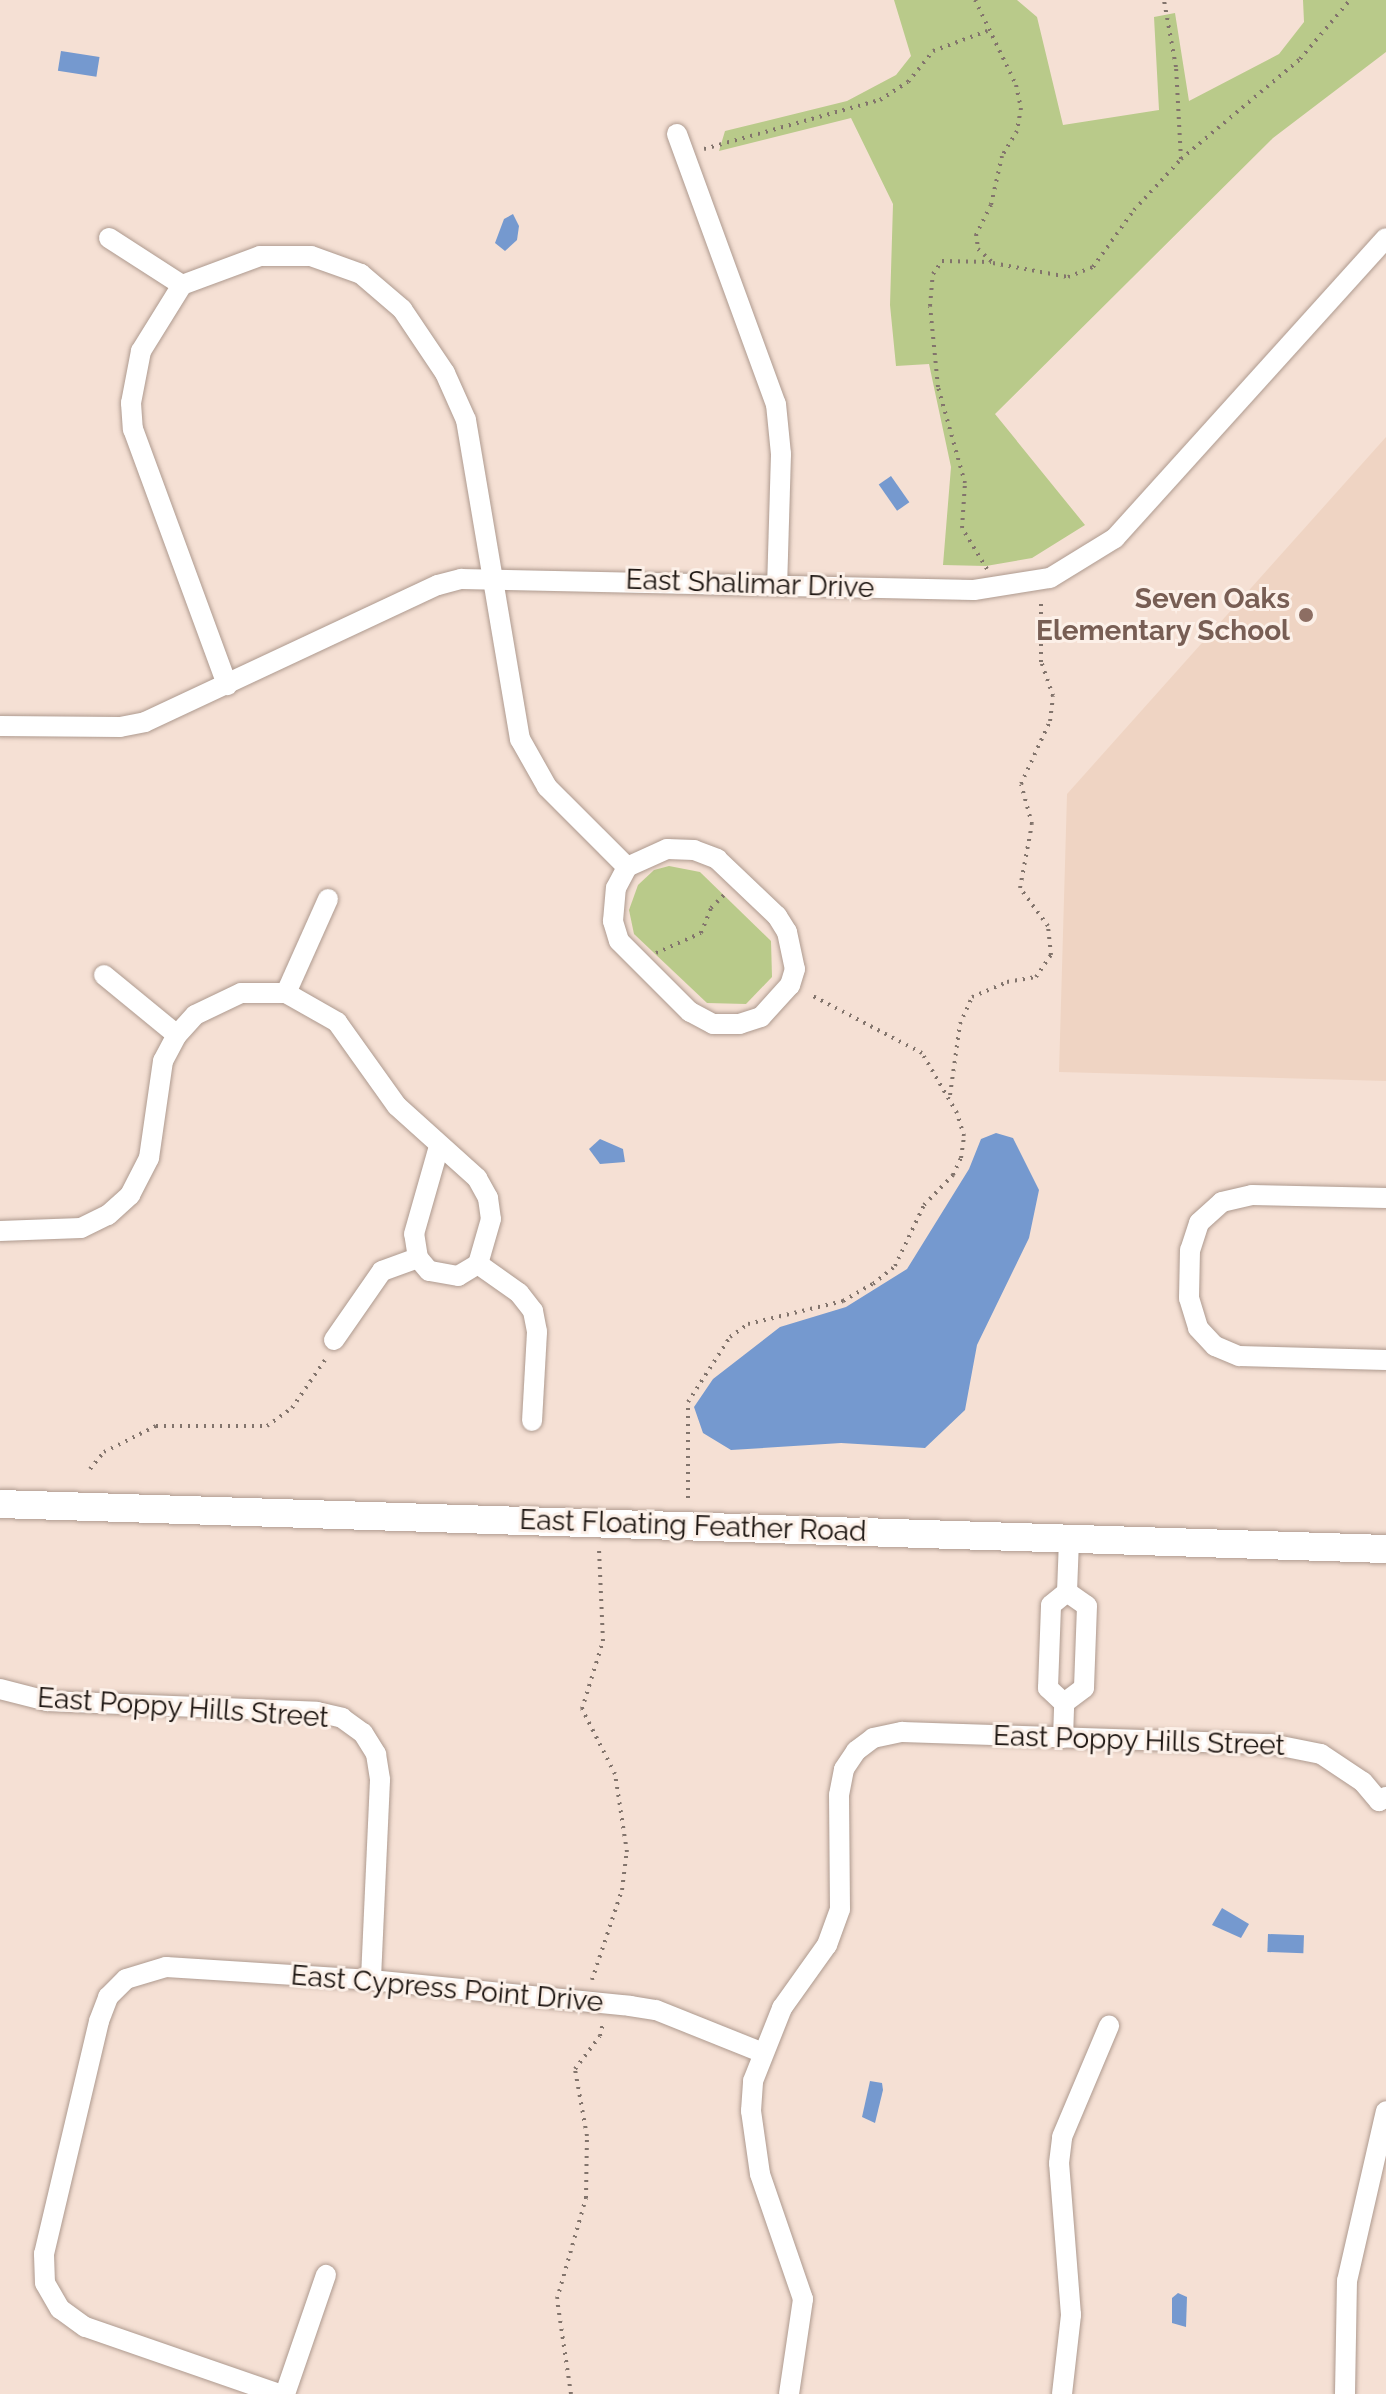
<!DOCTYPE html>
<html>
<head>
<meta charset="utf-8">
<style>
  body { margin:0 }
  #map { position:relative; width:1386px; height:2394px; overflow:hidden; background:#f5e0d4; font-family:Raleway,sans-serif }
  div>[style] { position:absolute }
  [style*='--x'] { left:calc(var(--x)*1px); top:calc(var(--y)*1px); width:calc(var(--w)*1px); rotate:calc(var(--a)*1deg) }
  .built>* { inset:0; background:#efd4c3 }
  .green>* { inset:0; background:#b9ca8a }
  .water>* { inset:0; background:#7599cf; transform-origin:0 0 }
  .path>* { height:4px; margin-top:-2px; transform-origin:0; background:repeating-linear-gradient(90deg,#82746c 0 2px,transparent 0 8px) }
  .roads { filter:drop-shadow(0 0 2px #ae9a8f) drop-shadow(0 0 2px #ae9a8f) }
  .minor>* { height:20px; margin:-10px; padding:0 10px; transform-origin:10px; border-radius:10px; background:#fff }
  .secondary>* { height:28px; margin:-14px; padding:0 14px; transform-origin:14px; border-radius:14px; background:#fff }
  .dots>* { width:22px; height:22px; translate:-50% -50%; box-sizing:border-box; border:4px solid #fcf0e8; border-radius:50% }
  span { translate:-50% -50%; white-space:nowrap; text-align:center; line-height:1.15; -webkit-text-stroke:6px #fcf0e8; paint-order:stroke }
  .street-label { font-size:28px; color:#1a130f }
  .education-label { font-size:28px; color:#785e54; font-weight:700 }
  .right { translate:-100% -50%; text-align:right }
</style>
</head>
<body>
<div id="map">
  <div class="built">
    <i style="clip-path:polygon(1386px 437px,1386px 1081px,1059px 1072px,1067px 794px)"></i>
  </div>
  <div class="green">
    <i style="clip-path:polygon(894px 0,1017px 0,1037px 17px,1063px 125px,1159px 110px,1154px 17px,1175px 13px,1189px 101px,1279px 54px,1304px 22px,1303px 0,1386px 0,1386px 52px,1273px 138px,995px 414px,1085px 525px,1032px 558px,986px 566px,943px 565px,951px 467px,929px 364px,896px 366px,890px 305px,893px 204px,851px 118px,719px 151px,725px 131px,847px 101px,896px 75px,911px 56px)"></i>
    <i style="clip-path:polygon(669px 866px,700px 872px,771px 941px,772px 977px,746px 1004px,707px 1003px,634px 934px,629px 910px,638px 885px,654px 870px)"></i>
  </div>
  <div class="water">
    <i style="left:61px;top:51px;width:39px;height:20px;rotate:9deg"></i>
    <i style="clip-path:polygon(513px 214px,519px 226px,517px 240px,505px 251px,495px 243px,504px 219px)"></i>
    <i style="left:891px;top:476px;width:32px;height:15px;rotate:55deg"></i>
    <i style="clip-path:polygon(996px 1133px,1013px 1138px,1039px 1190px,1029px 1238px,977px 1345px,965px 1410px,925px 1448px,841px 1443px,731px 1450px,703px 1433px,694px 1407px,713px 1379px,780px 1327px,846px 1307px,907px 1269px,969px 1169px,981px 1139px)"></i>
    <i style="clip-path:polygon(600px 1139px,623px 1149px,625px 1162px,600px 1164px,589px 1149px)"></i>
    <i style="clip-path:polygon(1222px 1908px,1249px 1924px,1241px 1938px,1212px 1925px)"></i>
    <i style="left:1268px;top:1934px;width:36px;height:18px;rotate:2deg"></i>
    <i style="clip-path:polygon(870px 2081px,882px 2083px,883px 2090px,875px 2123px,862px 2117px)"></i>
    <i style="clip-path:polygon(1178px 2293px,1187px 2297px,1186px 2327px,1172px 2323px,1172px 2298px)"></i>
  </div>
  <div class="path">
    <i style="--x:975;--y:0;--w:94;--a:64.2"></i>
    <i style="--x:1016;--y:85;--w:24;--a:78"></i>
    <i style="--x:1021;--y:108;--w:23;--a:100"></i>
    <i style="--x:1017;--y:131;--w:29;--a:121"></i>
    <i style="--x:1002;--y:156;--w:50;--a:102.7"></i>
    <i style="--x:991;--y:205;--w:33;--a:117"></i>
    <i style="--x:976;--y:234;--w:15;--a:82"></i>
    <i style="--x:978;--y:249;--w:21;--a:43"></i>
    <i style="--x:993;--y:263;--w:76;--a:10.6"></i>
    <i style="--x:1068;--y:277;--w:27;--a:-22"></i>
    <i style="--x:1093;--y:267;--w:70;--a:-54.3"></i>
    <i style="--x:1134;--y:210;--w:69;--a:-47.3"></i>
    <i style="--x:1181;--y:159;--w:92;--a:-93.1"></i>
    <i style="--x:1176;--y:67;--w:68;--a:-100.2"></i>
    <i style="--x:704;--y:149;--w:183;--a:-15.6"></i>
    <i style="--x:880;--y:100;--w:33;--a:-33"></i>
    <i style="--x:908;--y:82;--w:40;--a:-51"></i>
    <i style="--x:933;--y:51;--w:58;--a:-20.3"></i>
    <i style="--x:1181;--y:159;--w:155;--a:-40"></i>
    <i style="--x:1300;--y:59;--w:77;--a:-49.7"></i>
    <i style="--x:987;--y:569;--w:48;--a:-121.4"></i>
    <i style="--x:962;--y:528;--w:45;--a:-86.2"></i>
    <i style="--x:965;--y:483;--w:100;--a:-105.7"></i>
    <i style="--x:938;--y:387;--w:81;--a:-95.6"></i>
    <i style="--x:930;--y:306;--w:32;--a:-85"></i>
    <i style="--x:933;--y:274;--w:16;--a:-55"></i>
    <i style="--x:942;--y:261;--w:49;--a:1.2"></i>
    <i style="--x:656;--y:953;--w:49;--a:-24"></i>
    <i style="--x:701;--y:933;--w:27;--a:-68"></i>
    <i style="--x:711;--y:908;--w:18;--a:-45"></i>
    <i style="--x:950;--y:1095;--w:72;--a:-82"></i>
    <i style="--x:960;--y:1024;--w:30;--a:-66"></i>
    <i style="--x:972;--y:997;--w:38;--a:-23"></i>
    <i style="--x:1007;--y:982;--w:29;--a:-10"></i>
    <i style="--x:1036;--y:977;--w:27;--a:-56"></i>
    <i style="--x:1051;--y:955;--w:29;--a:-96"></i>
    <i style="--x:1048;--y:926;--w:47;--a:-126.4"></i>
    <i style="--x:1020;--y:888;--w:65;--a:-79.4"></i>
    <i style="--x:1032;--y:824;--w:41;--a:-105.4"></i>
    <i style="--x:1021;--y:784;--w:69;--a:-65.3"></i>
    <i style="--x:1050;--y:721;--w:25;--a:-83"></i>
    <i style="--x:1053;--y:696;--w:36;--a:-109"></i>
    <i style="--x:1041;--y:662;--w:61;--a:-90"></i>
    <i style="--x:90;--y:1469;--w:22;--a:-51"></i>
    <i style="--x:104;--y:1452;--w:58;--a:-26.6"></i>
    <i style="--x:156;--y:1426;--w:111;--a:0"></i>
    <i style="--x:267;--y:1426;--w:31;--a:-36"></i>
    <i style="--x:292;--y:1408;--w:58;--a:-55.5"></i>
    <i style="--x:688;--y:1498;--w:96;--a:-90"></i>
    <i style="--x:688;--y:1402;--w:77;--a:-57.1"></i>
    <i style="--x:730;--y:1337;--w:22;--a:-36"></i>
    <i style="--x:748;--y:1324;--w:98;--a:-13.6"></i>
    <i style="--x:843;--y:1301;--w:34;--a:-30"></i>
    <i style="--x:873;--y:1284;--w:28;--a:-39"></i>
    <i style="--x:895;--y:1266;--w:68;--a:-64.6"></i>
    <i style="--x:924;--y:1205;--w:42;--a:-46"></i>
    <i style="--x:953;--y:1175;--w:19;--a:-65"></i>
    <i style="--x:961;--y:1158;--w:22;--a:-82"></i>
    <i style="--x:964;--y:1136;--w:24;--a:-107"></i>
    <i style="--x:957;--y:1113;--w:69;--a:-120.3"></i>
    <i style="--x:922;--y:1053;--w:127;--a:-152.4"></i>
    <i style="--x:592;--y:1980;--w:95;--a:-71.6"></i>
    <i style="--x:622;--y:1890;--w:38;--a:-83"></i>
    <i style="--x:627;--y:1852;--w:79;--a:-98.7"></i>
    <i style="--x:615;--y:1774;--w:73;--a:-116.9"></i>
    <i style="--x:582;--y:1709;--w:71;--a:-72.8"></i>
    <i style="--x:603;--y:1641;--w:92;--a:-92.5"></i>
    <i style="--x:571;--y:2394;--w:96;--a:-98.4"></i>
    <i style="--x:557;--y:2299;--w:105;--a:-74"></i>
    <i style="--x:586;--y:2198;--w:62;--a:-89.1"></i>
    <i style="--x:587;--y:2136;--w:68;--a:-100.2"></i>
    <i style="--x:575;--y:2069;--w:41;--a:-52.9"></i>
    <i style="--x:600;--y:2036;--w:13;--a:-77"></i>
  </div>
  <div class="roads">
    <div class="minor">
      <i style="--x:677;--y:134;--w:288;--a:69.9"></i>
      <i style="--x:776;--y:404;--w:50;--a:84.3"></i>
      <i style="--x:781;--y:454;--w:131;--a:91.7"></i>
      <i style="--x:109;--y:238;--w:87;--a:32.8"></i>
      <i style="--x:182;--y:285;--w:83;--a:-20.4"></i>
      <i style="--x:260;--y:256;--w:51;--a:0"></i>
      <i style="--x:311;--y:256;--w:53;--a:19.8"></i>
      <i style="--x:361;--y:274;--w:54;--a:40.5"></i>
      <i style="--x:402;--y:309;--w:77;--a:56.1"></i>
      <i style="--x:445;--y:373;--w:51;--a:65.9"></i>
      <i style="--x:466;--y:420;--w:324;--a:80.4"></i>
      <i style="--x:520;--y:739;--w:55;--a:60.6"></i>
      <i style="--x:547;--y:787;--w:113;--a:45"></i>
      <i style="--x:182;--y:285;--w:78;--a:121.8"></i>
      <i style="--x:141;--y:351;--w:53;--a:100.9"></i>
      <i style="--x:131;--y:403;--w:26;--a:86"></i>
      <i style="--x:133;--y:429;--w:273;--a:69.8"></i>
      <i style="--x:0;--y:726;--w:120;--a:0.5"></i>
      <i style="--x:120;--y:727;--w:25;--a:-11"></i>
      <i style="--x:145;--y:722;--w:323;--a:-25.1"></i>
      <i style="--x:438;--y:585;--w:24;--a:-15"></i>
      <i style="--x:461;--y:579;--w:513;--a:1.23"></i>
      <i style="--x:974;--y:590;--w:77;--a:-9"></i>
      <i style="--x:1050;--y:578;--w:76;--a:-31.6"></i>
      <i style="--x:1115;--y:538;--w:404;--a:-47.9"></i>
      <i style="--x:667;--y:849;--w:27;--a:2"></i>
      <i style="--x:694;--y:850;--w:25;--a:21"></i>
      <i style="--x:717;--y:859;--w:83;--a:43.5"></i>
      <i style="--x:777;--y:916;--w:19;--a:58"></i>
      <i style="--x:787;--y:932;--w:38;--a:78"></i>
      <i style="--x:795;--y:969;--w:17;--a:107"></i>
      <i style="--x:790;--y:985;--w:43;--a:132.2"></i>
      <i style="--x:761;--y:1017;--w:22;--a:162"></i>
      <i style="--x:740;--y:1024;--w:27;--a:180"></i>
      <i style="--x:713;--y:1024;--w:26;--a:-152"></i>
      <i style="--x:690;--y:1012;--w:100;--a:-135"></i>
      <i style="--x:619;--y:941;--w:21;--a:-107"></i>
      <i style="--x:613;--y:921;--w:33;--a:-85"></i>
      <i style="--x:616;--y:888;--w:24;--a:-62"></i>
      <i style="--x:627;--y:867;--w:44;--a:-24.2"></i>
      <i style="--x:104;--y:975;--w:94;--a:39.4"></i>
      <i style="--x:286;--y:993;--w:103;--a:-65.9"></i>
      <i style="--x:1386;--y:1198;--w:134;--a:-178.7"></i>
      <i style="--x:1252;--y:1195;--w:31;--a:167"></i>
      <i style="--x:1222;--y:1202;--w:31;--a:138"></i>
      <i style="--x:1199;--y:1223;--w:28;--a:108"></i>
      <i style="--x:1190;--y:1250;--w:48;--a:91.2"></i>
      <i style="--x:1189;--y:1298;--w:31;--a:73"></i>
      <i style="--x:1198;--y:1328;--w:25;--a:47"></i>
      <i style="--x:1215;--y:1346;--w:26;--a:23"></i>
      <i style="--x:1239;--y:1356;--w:147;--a:1.6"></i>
      <i style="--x:0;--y:1231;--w:81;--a:-2.1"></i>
      <i style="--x:81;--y:1228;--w:30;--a:-26"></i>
      <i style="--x:108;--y:1215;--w:30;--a:-42"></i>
      <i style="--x:130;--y:1195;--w:42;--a:-62.8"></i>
      <i style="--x:149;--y:1158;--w:98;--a:-81.8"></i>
      <i style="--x:163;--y:1061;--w:30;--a:-62"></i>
      <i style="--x:177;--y:1035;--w:27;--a:-48"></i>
      <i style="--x:195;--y:1015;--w:51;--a:-25.6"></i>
      <i style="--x:241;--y:993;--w:45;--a:0"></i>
      <i style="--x:286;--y:993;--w:59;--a:29.6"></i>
      <i style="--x:337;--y:1022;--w:103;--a:54.5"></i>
      <i style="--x:397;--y:1106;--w:108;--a:42"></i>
      <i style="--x:477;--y:1178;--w:23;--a:61"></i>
      <i style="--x:488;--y:1198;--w:21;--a:82"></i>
      <i style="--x:491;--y:1219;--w:47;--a:106.1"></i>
      <i style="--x:478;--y:1264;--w:23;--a:149"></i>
      <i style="--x:458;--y:1276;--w:29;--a:-170"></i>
      <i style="--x:429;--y:1271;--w:17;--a:-130"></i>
      <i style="--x:418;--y:1258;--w:24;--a:-99"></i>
      <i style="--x:414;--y:1234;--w:91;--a:-74.1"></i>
      <i style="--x:478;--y:1264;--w:50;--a:35.3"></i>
      <i style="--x:519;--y:1293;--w:23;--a:52"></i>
      <i style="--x:533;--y:1311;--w:21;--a:79"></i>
      <i style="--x:537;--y:1332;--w:89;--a:93.2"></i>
      <i style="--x:334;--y:1340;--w:84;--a:-55.2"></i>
      <i style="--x:382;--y:1271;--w:38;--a:-20"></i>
      <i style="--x:1067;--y:1592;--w:53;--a:-87.8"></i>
      <i style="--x:0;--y:1689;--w:49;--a:14.3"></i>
      <i style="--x:47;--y:1701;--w:270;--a:2.3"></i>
      <i style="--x:317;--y:1712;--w:26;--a:13"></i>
      <i style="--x:342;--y:1718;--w:26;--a:36"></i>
      <i style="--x:363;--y:1733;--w:25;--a:58"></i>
      <i style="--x:376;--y:1754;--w:26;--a:81"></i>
      <i style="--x:380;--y:1780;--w:200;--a:92.6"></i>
      <i style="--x:1063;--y:1738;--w:35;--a:-88"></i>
      <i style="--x:1064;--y:1703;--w:22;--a:-137"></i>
      <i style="--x:1048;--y:1688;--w:83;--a:-87.9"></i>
      <i style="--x:1051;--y:1605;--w:21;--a:-39"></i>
      <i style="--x:1067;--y:1592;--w:24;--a:35"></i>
      <i style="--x:1087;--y:1606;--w:82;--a:92.1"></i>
      <i style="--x:1084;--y:1688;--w:25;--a:143"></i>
      <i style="--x:279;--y:2394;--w:205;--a:-160.9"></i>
      <i style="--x:85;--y:2327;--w:31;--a:-144"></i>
      <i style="--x:60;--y:2309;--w:30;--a:-120"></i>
      <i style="--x:45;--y:2283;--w:29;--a:-92"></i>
      <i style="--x:44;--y:2254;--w:239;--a:-76.7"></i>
      <i style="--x:99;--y:2021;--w:26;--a:-69"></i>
      <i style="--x:108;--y:1997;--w:25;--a:-45"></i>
      <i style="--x:126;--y:1979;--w:42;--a:-16.7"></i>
      <i style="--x:166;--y:1967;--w:205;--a:3.6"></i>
      <i style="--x:371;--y:1980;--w:260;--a:5.7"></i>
      <i style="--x:630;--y:2006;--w:26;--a:9"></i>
      <i style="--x:656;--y:2010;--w:113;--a:21.8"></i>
      <i style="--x:285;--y:2394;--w:126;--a:-71"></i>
      <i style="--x:789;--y:2394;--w:96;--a:-81.6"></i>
      <i style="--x:803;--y:2299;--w:132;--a:-109"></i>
      <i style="--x:760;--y:2174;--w:64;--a:-98.1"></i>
      <i style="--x:751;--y:2111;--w:30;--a:-86"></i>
      <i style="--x:753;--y:2081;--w:79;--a:-68.3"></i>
      <i style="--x:782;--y:2008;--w:77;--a:-54.5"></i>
      <i style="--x:827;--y:1945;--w:38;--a:-70"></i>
      <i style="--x:840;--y:1909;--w:114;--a:-90.5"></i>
      <i style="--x:839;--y:1795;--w:26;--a:-79"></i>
      <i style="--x:844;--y:1769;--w:22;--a:-56"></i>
      <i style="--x:856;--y:1751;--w:21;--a:-37"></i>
      <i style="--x:873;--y:1738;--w:30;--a:-12"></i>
      <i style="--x:902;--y:1732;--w:369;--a:1.9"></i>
      <i style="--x:1271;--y:1744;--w:51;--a:11.3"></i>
      <i style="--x:1321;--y:1754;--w:50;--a:33.7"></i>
      <i style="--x:1363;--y:1782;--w:25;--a:50"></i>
      <i style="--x:1379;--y:1801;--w:8;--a:-30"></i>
      <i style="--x:1062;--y:2394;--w:80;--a:-83.5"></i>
      <i style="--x:1071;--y:2315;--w:152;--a:-94.5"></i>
      <i style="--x:1059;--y:2163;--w:26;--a:-83"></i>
      <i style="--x:1062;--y:2137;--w:121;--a:-67.1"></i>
      <i style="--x:1345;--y:2394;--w:113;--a:-89"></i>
      <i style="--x:1347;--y:2281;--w:174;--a:-77.1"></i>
    </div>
    <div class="secondary">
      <i style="--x:0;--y:1504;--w:1387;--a:1.86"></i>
    </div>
  </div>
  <div class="dots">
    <i style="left:1306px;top:615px;background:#8d6e63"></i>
  </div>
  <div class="street-label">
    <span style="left:750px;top:584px;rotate:2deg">East Shalimar Drive</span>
    <span style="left:693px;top:1526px;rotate:2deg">East Floating Feather Road</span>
    <span style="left:183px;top:1708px;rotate:4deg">East Poppy Hills Street</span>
    <span style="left:1139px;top:1741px;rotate:2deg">East Poppy Hills Street</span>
    <span style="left:447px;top:1989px;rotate:5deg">East Cypress Point Drive</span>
  </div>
  <div class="education-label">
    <span class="right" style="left:1290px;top:615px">Seven Oaks<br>Elementary School</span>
  </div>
</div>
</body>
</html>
